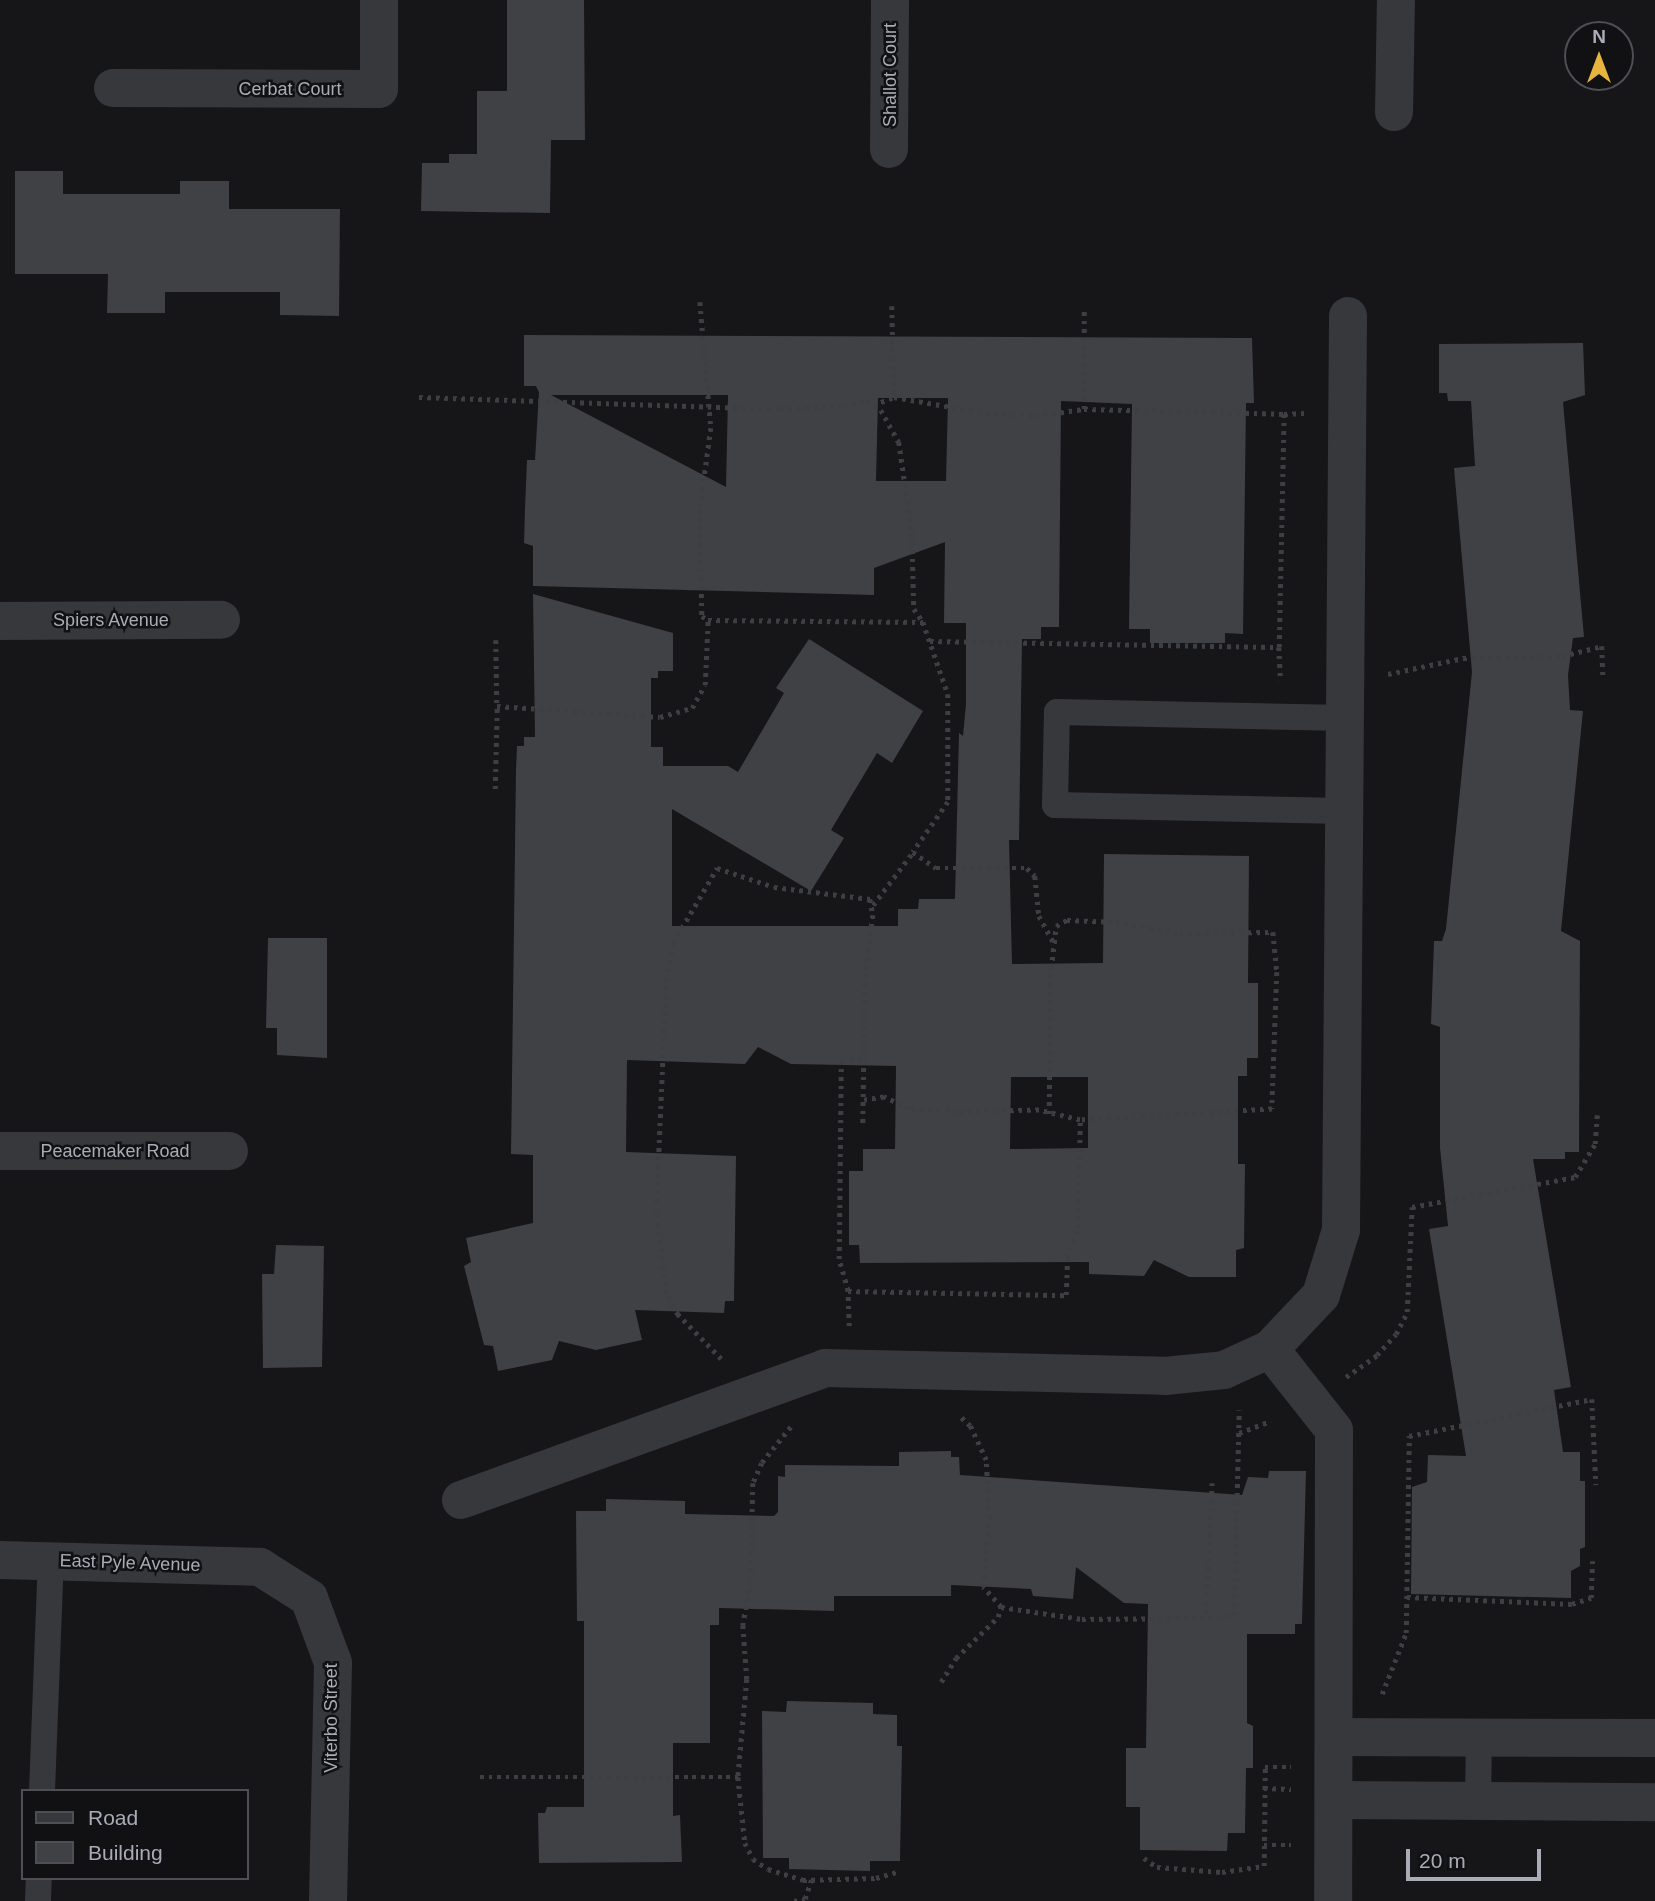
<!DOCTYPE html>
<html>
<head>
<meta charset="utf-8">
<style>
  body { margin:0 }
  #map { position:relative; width:1655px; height:1901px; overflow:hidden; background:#161618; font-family:Arial,sans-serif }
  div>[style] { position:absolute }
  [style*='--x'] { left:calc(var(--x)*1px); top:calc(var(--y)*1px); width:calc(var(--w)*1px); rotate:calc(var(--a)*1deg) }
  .building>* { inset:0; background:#404145 }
  .path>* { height:4.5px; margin-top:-2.25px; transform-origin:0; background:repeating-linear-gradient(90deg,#3d3f43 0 3.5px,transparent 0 8.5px) }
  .service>* { height:26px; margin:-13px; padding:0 13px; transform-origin:13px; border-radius:13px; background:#37383c }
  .minor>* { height:38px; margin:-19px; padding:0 19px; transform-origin:19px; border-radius:19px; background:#37383c }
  span { translate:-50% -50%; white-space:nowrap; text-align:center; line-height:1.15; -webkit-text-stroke:5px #111113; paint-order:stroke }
  .street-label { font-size:18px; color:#a9acb7 }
  .legend { position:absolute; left:21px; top:1789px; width:228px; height:91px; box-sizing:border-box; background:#111113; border:2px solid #4e4f55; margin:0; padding:9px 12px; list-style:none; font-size:21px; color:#a9acb7 }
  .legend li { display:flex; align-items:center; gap:14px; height:35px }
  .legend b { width:35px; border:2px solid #4e4f55 }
  .north { position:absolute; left:1564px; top:21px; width:70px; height:70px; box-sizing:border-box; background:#111113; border:2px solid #4e4f55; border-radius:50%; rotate:0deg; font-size:19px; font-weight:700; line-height:28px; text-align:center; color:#a9acb7 }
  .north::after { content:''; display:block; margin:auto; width:24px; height:32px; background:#e7b53e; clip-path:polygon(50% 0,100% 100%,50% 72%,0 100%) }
  .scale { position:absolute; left:1406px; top:1849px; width:135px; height:32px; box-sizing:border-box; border:4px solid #a9acb7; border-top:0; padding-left:9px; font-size:21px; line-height:24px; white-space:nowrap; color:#a9acb7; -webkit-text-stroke:5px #111113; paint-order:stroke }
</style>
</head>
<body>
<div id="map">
  <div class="building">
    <i style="clip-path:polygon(507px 0,584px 0,585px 140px,551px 140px,550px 213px,421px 211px,422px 163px,449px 163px,449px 154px,477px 154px,477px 91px,507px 91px)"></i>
    <i style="clip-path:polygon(15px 171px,63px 171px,63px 194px,180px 194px,180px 181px,229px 181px,229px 209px,340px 209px,339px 316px,280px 315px,280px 292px,165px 292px,165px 313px,107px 313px,108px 274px,15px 274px)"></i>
    <i style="clip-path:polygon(evenodd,524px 335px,1252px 338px,1254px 403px,1246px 403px,1243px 634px,1225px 633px,1225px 643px,1150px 643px,1150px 629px,1129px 629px,1132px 404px,1061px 401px,1059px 627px,1041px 627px,1041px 639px,1022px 639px,1019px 840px,1009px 840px,1012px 964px,1103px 963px,1104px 854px,1249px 856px,1248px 983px,1258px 983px,1258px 1058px,1247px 1058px,1247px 1076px,1238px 1076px,1238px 1164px,1245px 1164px,1244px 1248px,1236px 1250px,1236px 1277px,1189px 1277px,1154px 1260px,1144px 1276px,1089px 1274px,1089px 1262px,860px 1263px,859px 1245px,849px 1245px,849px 1171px,863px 1171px,863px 1149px,895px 1149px,896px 1066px,791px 1064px,758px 1047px,745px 1064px,627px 1060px,626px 1152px,736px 1156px,734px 1301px,725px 1301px,724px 1313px,635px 1310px,642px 1340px,596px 1350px,559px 1341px,552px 1360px,498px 1371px,493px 1346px,484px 1345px,464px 1266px,471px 1262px,466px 1238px,533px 1223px,533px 1155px,511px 1154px,516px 770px,517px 746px,524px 746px,524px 737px,535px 737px,533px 594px,673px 633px,673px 671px,658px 671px,658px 678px,651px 678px,651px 747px,663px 747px,663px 766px,728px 766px,738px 772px,784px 693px,776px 688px,809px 639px,923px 711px,892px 763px,877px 753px,831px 830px,844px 838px,811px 891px,672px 809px,672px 926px,898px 926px,898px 909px,918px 909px,919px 899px,955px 899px,959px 733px,963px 736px,966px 704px,966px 623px,944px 623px,945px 542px,874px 568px,874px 595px,533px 586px,533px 546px,524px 543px,525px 508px,527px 460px,535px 460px,539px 392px,536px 386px,524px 386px,524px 335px,551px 395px,728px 395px,726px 487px,551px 395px,524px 335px,878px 398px,948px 398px,946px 481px,876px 481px,878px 398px,524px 335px,1011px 1077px,1088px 1077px,1088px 1148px,1010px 1149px,1011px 1077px)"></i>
    <i style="clip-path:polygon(1583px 343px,1585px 395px,1563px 402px,1584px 637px,1573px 638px,1568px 675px,1570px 710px,1583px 711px,1561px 931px,1580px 941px,1579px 1152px,1565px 1152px,1565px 1159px,1533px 1159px,1571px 1387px,1554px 1390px,1563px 1452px,1580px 1452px,1580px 1481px,1585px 1481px,1585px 1547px,1580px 1549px,1580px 1566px,1571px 1571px,1571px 1598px,1411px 1594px,1412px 1487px,1427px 1482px,1428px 1455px,1466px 1456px,1429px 1229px,1448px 1226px,1440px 1148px,1440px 1027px,1431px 1024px,1434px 941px,1442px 941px,1446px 929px,1472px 672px,1454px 468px,1475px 466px,1471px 401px,1448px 401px,1447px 393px,1439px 393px,1439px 344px)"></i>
    <i style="clip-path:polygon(268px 938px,327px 938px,327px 1058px,277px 1055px,277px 1028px,266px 1028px)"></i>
    <i style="clip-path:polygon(276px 1245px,324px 1246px,322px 1367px,263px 1368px,262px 1274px,274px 1274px)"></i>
    <i style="clip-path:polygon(951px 1451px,951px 1457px,959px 1457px,960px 1475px,1242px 1495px,1248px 1477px,1268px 1478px,1269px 1471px,1306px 1471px,1302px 1624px,1295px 1624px,1295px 1634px,1247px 1634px,1247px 1723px,1253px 1726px,1253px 1768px,1246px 1768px,1245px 1833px,1228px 1833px,1227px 1851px,1140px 1850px,1140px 1807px,1126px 1807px,1126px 1748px,1146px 1748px,1148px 1604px,1124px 1603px,1076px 1567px,1073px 1599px,1033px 1596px,1031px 1589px,951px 1585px,951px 1596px,834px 1596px,834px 1611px,719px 1608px,719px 1625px,710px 1625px,710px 1743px,673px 1743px,673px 1816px,680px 1815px,682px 1862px,539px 1863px,538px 1813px,545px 1813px,547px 1807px,584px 1807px,584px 1621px,577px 1621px,576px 1511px,606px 1511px,606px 1499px,685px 1501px,685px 1514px,774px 1516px,778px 1512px,778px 1476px,785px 1477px,785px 1465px,899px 1466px,899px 1452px)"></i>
    <i style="clip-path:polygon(787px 1701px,873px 1703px,873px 1714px,897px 1715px,897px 1746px,902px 1746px,900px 1861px,870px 1861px,870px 1871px,789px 1869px,789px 1858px,763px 1858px,762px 1711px,786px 1712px)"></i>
  </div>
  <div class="path">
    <i style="--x:700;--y:302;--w:126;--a:85"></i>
    <i style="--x:711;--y:428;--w:82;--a:97.7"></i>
    <i style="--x:700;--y:509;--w:107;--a:88.9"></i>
    <i style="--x:702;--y:616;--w:7;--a:34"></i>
    <i style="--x:708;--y:620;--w:215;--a:0.5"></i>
    <i style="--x:923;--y:622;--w:76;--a:70.9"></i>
    <i style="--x:948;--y:694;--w:108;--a:90"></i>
    <i style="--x:948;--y:802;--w:61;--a:125"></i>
    <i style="--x:892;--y:306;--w:91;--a:88.7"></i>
    <i style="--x:894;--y:397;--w:93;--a:9.9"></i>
    <i style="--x:986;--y:413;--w:49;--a:3.5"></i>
    <i style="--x:1035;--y:416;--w:49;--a:-8.1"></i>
    <i style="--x:1084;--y:409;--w:99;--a:-90"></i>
    <i style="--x:419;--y:397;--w:361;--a:1.9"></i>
    <i style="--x:780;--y:409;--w:64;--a:-2.7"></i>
    <i style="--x:844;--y:406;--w:24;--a:-15"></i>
    <i style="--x:867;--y:400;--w:17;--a:36"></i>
    <i style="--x:881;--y:410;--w:37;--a:61"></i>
    <i style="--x:899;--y:442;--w:92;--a:81.9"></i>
    <i style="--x:912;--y:533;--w:76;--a:88.5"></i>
    <i style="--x:914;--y:609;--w:16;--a:55"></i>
    <i style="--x:873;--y:405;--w:22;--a:-21"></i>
    <i style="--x:1084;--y:409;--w:200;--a:1.4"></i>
    <i style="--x:496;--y:640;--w:66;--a:89.1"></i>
    <i style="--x:497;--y:706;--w:163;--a:3.9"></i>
    <i style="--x:660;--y:717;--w:33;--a:-16"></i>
    <i style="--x:692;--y:708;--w:26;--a:-61"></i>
    <i style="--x:705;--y:685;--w:65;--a:-87.4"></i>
    <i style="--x:930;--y:641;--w:349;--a:1"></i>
    <i style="--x:1279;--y:647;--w:34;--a:87"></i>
    <i style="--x:1279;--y:647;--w:233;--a:-88.8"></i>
    <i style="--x:1284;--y:414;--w:20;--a:-3"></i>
    <i style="--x:1388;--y:674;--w:77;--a:-12"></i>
    <i style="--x:1463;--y:658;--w:99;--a:-1.2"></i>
    <i style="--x:1562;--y:656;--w:41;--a:-14"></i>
    <i style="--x:1602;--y:646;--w:31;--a:88"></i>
    <i style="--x:495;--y:789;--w:83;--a:-88.6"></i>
    <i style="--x:873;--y:905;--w:66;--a:-53"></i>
    <i style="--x:913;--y:852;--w:28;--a:35"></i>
    <i style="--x:936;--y:868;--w:91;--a:0"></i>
    <i style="--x:1027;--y:868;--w:11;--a:45"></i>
    <i style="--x:1035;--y:876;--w:40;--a:84.3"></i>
    <i style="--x:1039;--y:916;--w:29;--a:61"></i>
    <i style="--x:1049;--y:1114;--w:137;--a:-89.6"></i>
    <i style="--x:1050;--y:977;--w:51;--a:-83.3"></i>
    <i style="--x:1056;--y:926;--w:13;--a:-29"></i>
    <i style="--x:1067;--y:920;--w:49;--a:2.3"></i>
    <i style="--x:1116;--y:922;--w:65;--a:9.8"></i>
    <i style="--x:1180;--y:933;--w:93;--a:-0.6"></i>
    <i style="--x:1273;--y:932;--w:40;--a:84.3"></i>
    <i style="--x:1277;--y:972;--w:137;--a:92.1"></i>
    <i style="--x:1272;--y:1109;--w:192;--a:176.7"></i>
    <i style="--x:848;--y:1291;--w:33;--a:-106"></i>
    <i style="--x:839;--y:1259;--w:199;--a:-89.4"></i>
    <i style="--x:841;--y:1060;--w:25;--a:-2"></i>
    <i style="--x:849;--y:1326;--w:35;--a:-92"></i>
    <i style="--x:848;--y:1291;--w:218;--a:1.1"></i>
    <i style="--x:1066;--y:1295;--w:37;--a:-88"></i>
    <i style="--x:1067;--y:1258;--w:32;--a:-70"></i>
    <i style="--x:1078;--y:1228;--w:108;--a:-88.9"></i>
    <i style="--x:1080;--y:1120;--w:42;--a:-166.3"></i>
    <i style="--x:1039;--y:1110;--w:82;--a:178.6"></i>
    <i style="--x:957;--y:1112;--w:48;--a:-176.4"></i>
    <i style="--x:909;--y:1109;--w:28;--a:-154"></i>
    <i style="--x:884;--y:1097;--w:20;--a:171"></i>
    <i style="--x:721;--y:1359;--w:62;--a:-134.3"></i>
    <i style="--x:678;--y:1315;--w:24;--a:-120"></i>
    <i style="--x:666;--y:1294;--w:84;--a:-96.9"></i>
    <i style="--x:656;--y:1211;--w:231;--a:-87.5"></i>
    <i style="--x:666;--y:980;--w:38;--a:-79"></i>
    <i style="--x:673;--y:943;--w:87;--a:-59.6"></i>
    <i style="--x:717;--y:868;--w:60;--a:18.4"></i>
    <i style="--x:774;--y:887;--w:97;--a:7.1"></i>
    <i style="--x:870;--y:899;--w:16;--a:79"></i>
    <i style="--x:873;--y:915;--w:68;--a:96.7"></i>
    <i style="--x:865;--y:983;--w:143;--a:90.8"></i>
    <i style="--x:1346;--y:1377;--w:38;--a:-35"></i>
    <i style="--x:1377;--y:1355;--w:28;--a:-48"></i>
    <i style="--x:1396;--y:1334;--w:25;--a:-63"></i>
    <i style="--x:1407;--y:1312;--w:105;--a:-87.3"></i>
    <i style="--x:1412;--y:1207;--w:166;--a:-10.4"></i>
    <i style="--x:1575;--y:1177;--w:39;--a:-59"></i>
    <i style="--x:1595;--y:1144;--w:29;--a:-86"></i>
    <i style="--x:791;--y:1427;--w:46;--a:128.9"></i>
    <i style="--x:762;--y:1463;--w:22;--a:114"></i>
    <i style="--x:753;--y:1483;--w:98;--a:91.2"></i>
    <i style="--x:751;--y:1581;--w:45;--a:100.3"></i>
    <i style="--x:743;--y:1625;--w:54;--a:85.8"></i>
    <i style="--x:747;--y:1679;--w:98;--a:95.2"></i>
    <i style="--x:738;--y:1777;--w:66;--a:83.9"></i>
    <i style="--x:745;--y:1843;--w:18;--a:63"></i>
    <i style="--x:753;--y:1859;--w:18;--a:34"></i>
    <i style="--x:768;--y:1869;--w:37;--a:17"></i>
    <i style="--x:803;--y:1880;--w:73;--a:-1.6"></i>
    <i style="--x:876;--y:1878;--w:22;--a:-16"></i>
    <i style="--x:1239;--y:1433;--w:34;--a:-21"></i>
    <i style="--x:1407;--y:1597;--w:165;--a:2.4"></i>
    <i style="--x:1572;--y:1604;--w:20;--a:-18"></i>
    <i style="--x:1591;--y:1598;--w:37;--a:-88"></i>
    <i style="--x:1001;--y:1607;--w:82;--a:8.4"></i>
    <i style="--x:1082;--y:1619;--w:118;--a:-0.5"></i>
    <i style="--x:1200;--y:1618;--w:8;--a:-40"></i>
    <i style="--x:1206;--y:1613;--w:130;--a:-87.4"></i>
    <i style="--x:1200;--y:1618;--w:34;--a:-5"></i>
    <i style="--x:1234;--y:1615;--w:205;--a:-88.6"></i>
    <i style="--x:941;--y:1682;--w:28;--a:-58"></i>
    <i style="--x:956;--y:1658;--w:59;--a:-44.3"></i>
    <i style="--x:998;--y:1617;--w:10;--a:-73"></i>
    <i style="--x:1001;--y:1607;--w:27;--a:-132"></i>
    <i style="--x:983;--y:1587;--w:69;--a:-85"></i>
    <i style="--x:989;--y:1518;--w:58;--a:-93"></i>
    <i style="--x:986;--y:1460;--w:38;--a:-115"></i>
    <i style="--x:970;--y:1426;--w:16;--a:-137"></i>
    <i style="--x:1382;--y:1694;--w:66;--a:-68.5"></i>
    <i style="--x:1406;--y:1633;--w:197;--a:-89.1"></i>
    <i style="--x:1409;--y:1436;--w:187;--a:-11.4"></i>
    <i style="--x:1592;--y:1399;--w:86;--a:87.3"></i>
    <i style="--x:480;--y:1777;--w:258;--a:0"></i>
    <i style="--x:1264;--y:1788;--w:27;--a:2"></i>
    <i style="--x:1264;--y:1845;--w:27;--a:0"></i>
    <i style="--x:1144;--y:1858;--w:16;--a:35"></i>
    <i style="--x:1157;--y:1867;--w:65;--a:4.4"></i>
    <i style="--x:1222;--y:1872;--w:42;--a:-8.1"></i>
    <i style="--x:1264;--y:1866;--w:99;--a:-89.4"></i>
    <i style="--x:1265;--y:1767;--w:26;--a:0"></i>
    <i style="--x:794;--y:1901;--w:11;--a:-10"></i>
    <i style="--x:805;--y:1899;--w:20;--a:-72"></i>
  </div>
  <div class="service">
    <i style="--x:1344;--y:811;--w:289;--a:-178.8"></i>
    <i style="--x:1055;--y:805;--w:93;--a:-88.8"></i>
    <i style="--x:1057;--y:712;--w:288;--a:1.2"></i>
    <i style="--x:42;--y:1791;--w:230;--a:-87.8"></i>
    <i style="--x:1478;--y:1801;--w:64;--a:-89.1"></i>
    <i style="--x:38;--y:1901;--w:23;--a:-88"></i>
  </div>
  <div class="minor">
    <i style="--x:113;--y:88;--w:266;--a:0.2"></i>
    <i style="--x:379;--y:89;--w:89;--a:-90"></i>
    <i style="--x:1394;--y:112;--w:112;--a:-89"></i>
    <i style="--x:889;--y:149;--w:149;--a:-89.6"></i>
    <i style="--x:0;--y:621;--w:221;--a:-0.3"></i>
    <i style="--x:0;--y:1151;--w:229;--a:0"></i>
    <i style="--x:1270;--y:1349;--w:103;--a:51.7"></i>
    <i style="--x:1334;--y:1430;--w:471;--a:90.1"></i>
    <i style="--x:461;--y:1500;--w:387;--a:-19.9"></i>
    <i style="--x:825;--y:1368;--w:340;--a:1.3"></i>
    <i style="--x:1165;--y:1376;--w:59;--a:-5.8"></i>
    <i style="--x:1224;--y:1370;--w:51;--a:-24.5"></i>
    <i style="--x:1270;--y:1349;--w:74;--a:-46.6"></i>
    <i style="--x:1321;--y:1295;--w:68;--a:-72.9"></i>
    <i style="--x:1341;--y:1230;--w:914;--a:-89.56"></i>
    <i style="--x:0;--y:1560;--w:260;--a:1.5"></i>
    <i style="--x:260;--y:1567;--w:58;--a:32.3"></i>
    <i style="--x:309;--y:1598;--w:69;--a:69.7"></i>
    <i style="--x:333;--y:1663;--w:238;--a:91.2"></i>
    <i style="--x:1334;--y:1737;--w:321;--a:0.2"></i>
    <i style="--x:1334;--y:1800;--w:321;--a:0.4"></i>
  </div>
  <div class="street-label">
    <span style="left:890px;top:75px;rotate:-90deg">Shallot Court</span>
    <span style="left:290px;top:89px">Cerbat Court</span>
    <span style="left:111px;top:620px">Spiers Avenue</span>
    <span style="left:115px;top:1151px">Peacemaker Road</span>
    <span style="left:130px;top:1563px;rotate:2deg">East Pyle Avenue</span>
    <span style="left:331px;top:1718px;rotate:-90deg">Viterbo Street</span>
  </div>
  <ul class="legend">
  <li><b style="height:9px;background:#37383c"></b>Road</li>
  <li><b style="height:19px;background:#404145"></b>Building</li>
  </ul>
  <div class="north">N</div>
  <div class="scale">20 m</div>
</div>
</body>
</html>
